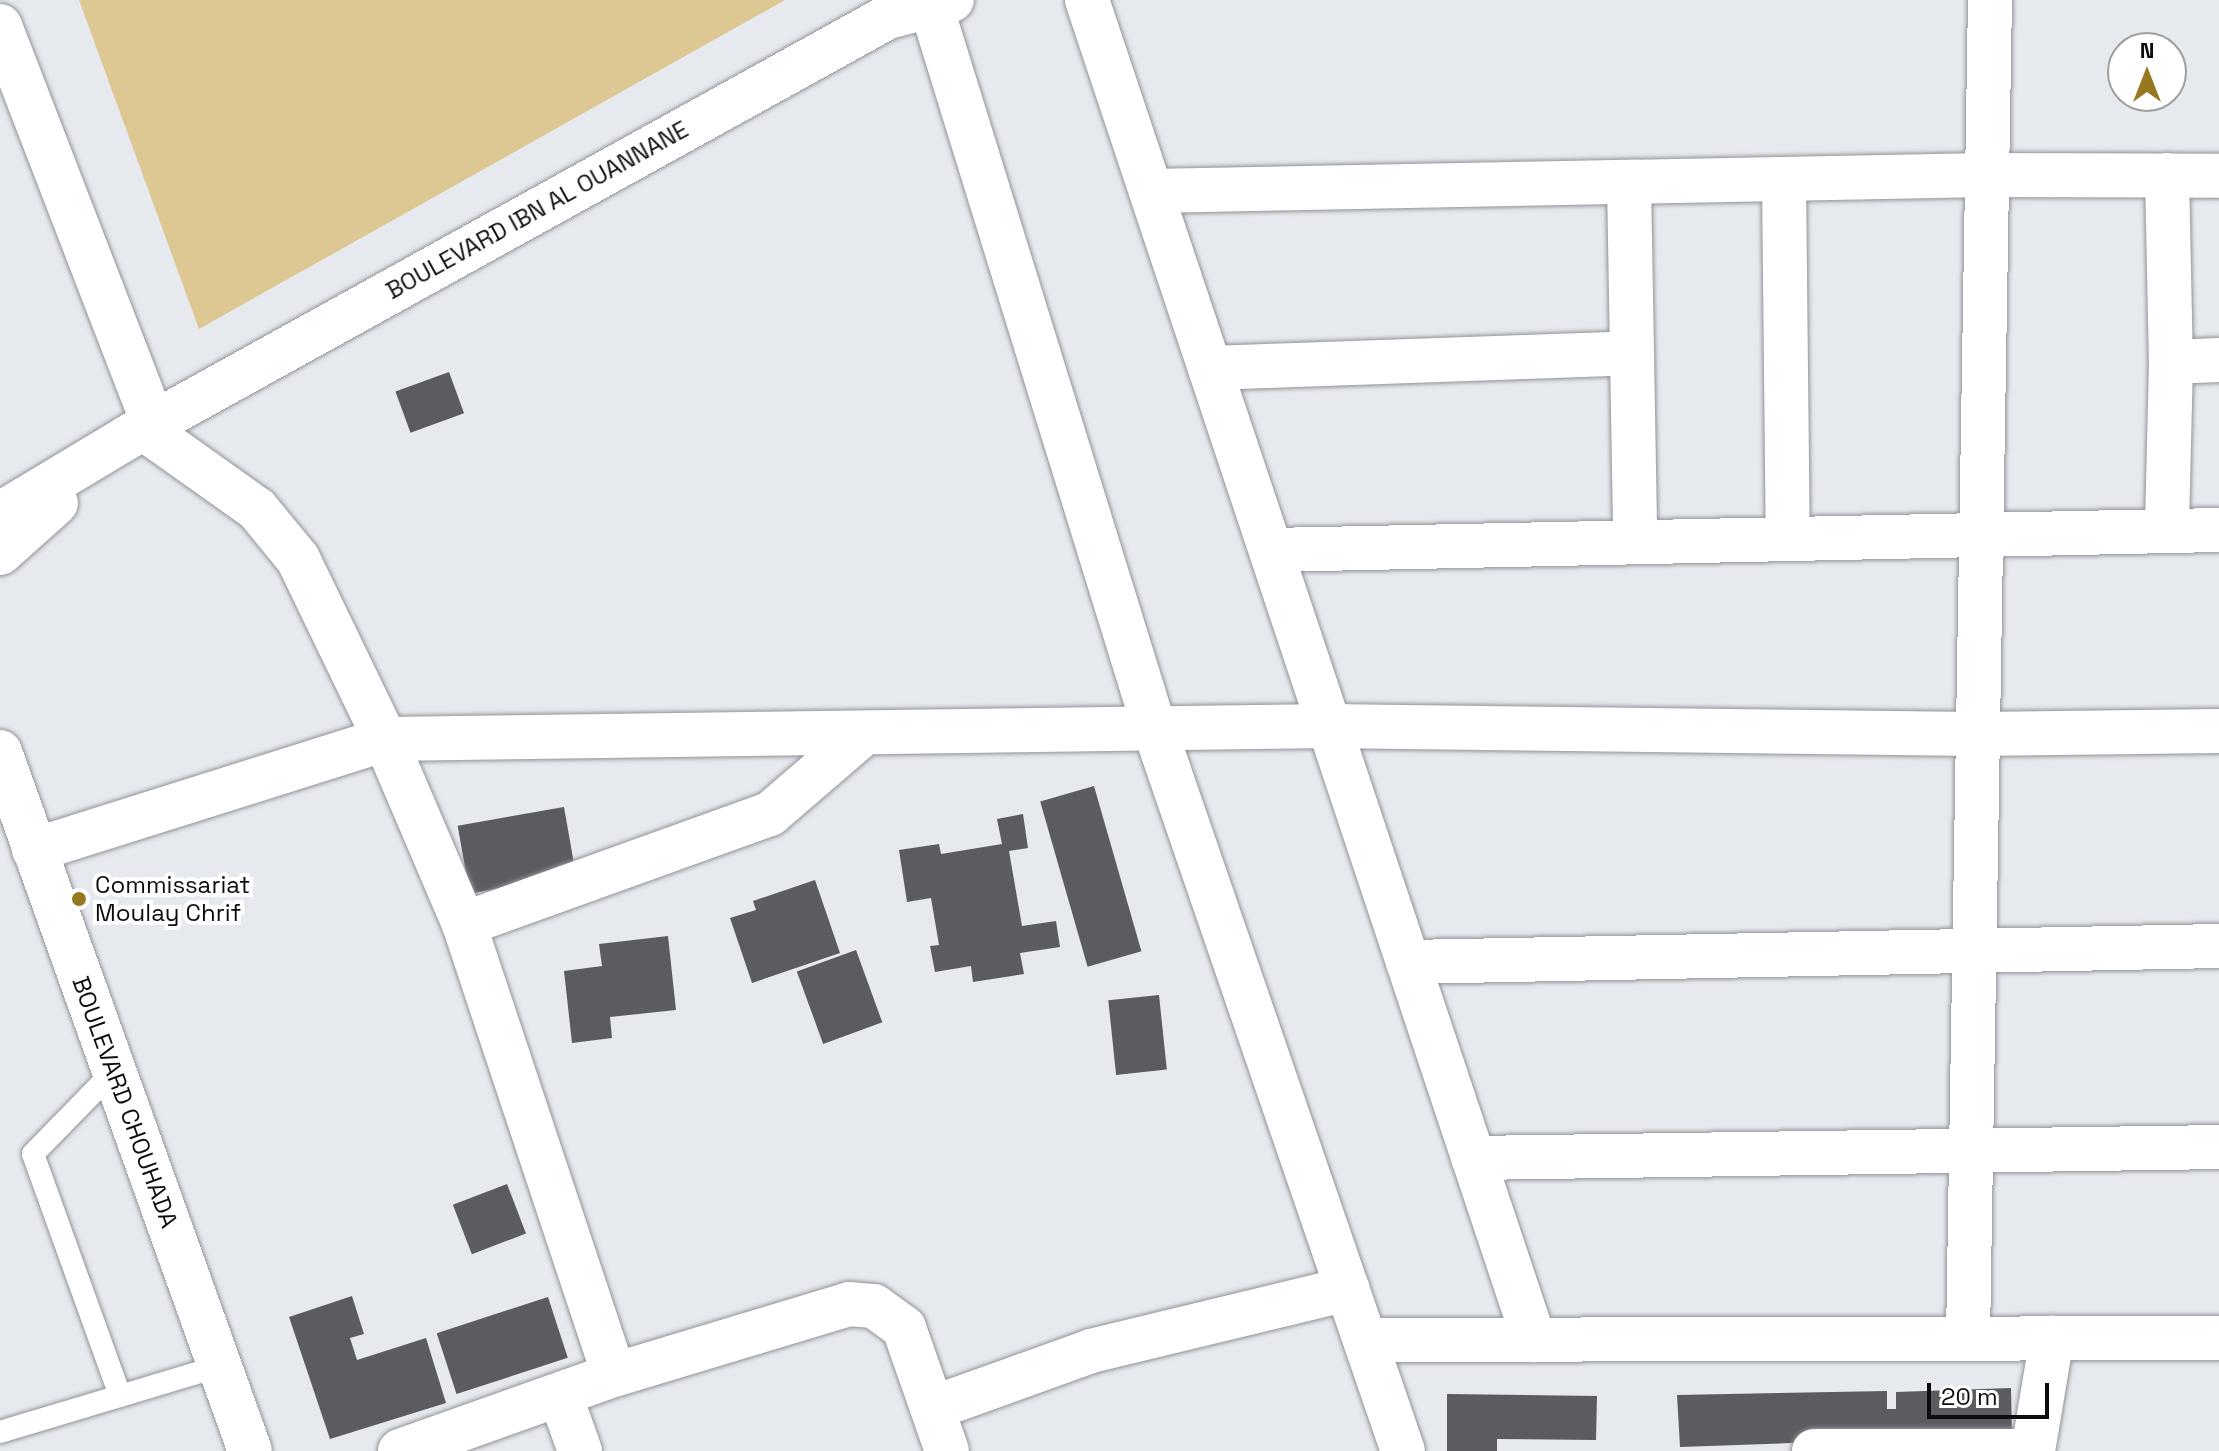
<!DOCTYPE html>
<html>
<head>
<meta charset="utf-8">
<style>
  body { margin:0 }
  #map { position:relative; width:2219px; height:1451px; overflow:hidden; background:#e6e9ee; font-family:"Space Grotesk",sans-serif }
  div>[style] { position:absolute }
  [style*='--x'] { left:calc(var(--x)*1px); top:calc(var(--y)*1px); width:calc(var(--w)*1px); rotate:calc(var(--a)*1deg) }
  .green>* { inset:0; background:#ddc893 }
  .building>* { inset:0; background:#5a5c60; transform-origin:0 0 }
  .roads { filter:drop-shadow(0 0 2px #919398) drop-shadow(0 0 2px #919398) }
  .service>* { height:22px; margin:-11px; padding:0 11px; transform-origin:11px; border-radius:11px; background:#fff }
  .minor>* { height:44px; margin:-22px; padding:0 22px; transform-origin:22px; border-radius:22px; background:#fff }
  .tertiary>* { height:44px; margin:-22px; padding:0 22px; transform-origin:22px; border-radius:22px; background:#fff }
  .dots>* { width:22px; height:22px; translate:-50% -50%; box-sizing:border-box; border:4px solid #fff; border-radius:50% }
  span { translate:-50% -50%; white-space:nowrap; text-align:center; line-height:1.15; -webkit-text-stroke:8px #fff; paint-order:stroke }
  .street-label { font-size:24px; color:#0d0d0f }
  .poi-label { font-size:24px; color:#0d0d0f }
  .left { translate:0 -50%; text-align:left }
  .north { position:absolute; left:2107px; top:32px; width:80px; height:80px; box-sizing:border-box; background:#fff; border:2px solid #9e9e9f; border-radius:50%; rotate:0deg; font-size:22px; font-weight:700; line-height:32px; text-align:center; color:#0d0d0f }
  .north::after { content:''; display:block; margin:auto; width:28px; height:36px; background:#967820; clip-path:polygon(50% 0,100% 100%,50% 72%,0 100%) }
  .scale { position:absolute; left:1927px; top:1383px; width:122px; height:36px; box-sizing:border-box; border:4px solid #0d0d0f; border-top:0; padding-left:10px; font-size:24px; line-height:28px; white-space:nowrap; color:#0d0d0f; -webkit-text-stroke:6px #fff; paint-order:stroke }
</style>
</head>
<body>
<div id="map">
  <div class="green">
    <i style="clip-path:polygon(79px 0,785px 0,199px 329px)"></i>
  </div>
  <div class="building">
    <i style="left:449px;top:372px;width:44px;height:57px;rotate:70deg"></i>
    <i style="left:1094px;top:786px;width:172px;height:56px;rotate:74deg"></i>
    <i style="left:564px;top:807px;width:69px;height:108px;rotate:80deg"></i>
    <i style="clip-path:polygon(1023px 814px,1028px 848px,1009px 851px,1022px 926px,1056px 921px,1060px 947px,1020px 953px,1024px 974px,973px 982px,971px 966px,935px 972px,930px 946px,939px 945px,931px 898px,907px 902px,899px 850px,939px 844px,941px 854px,1002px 844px,997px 819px)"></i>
    <i style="clip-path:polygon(815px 880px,840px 953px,752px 983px,730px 918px,756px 910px,753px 901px)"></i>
    <i style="clip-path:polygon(668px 936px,676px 1010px,610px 1017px,612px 1038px,572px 1043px,564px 971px,602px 966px,599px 944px)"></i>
    <i style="left:856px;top:950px;width:77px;height:63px;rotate:70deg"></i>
    <i style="left:1159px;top:995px;width:75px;height:51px;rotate:84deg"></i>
    <i style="left:507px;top:1184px;width:53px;height:58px;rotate:69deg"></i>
    <i style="clip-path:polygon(352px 1296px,364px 1334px,350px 1338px,357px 1360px,426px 1338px,446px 1403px,330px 1439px,289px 1317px)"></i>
    <i style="left:548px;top:1297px;width:64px;height:117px;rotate:72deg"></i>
    <i style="clip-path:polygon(2011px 1388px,2012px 1435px,1680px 1447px,1677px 1395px,1887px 1391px,1887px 1409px,1896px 1409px,1896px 1392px)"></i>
    <i style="clip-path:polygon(1447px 1394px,1597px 1396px,1596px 1440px,1497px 1439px,1497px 1451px,1447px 1451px)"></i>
  </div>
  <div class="roads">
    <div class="service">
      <i style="--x:114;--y:1071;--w:116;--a:134.3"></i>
      <i style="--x:33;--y:1154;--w:257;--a:70.2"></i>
      <i style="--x:0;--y:1432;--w:230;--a:-16.7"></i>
    </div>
    <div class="minor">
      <i style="--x:1087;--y:0;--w:1413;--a:71.55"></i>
      <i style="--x:931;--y:6;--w:758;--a:72.81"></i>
      <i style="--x:1155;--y:730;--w:762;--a:71.02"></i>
      <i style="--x:0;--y:26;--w:425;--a:68.9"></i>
      <i style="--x:2167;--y:175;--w:187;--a:88.8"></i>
      <i style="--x:2171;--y:362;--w:169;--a:91.4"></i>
      <i style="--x:1784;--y:179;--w:359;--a:89.4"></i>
      <i style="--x:1629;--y:182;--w:360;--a:89"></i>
      <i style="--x:1151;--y:191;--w:836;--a:-1.1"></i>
      <i style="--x:1987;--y:175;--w:232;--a:0.2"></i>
      <i style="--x:2171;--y:362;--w:48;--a:-2.4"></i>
      <i style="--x:1210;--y:368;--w:422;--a:-2"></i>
      <i style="--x:143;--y:428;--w:140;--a:35.4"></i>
      <i style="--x:257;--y:509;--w:65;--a:50.6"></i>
      <i style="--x:298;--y:559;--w:200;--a:64.2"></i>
      <i style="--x:385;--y:739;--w:201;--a:66.9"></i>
      <i style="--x:464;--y:924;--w:475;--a:71.6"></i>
      <i style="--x:0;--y:514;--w:149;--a:-31"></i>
      <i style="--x:128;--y:437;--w:868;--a:-28.93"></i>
      <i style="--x:888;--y:17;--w:66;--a:-14.9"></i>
      <i style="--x:1271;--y:550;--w:948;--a:-1.21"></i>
      <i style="--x:0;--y:553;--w:75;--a:-41.8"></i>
      <i style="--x:34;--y:850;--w:368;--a:-17.5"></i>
      <i style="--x:385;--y:739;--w:945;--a:-0.79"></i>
      <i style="--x:1330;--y:726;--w:648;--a:0.71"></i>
      <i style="--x:1978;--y:734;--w:241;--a:-0.7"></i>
      <i style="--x:464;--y:924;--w:325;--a:-19.8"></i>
      <i style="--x:770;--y:814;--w:123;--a:-40.7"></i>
      <i style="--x:1408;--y:962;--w:811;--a:-1.13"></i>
      <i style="--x:1473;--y:1158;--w:746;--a:-0.84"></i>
      <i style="--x:1968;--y:1339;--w:1339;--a:-89.06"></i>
      <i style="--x:1365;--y:1340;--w:854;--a:-0.13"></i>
      <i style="--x:560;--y:1395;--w:59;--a:70.3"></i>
      <i style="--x:933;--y:1408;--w:168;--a:-19.8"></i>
      <i style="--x:1091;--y:1351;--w:264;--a:-13.6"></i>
      <i style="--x:400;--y:1451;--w:227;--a:-19.6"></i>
      <i style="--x:614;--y:1375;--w:245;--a:-16.8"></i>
      <i style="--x:849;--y:1304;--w:25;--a:5"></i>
      <i style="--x:874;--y:1306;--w:37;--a:36"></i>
      <i style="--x:904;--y:1328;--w:130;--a:70.7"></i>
      <i style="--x:1814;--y:1451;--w:205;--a:0"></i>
      <i style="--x:2033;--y:1451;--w:115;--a:-80.5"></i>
    </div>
    <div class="tertiary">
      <i style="--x:0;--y:752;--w:742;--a:70.32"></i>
    </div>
  </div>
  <div class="dots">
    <i style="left:79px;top:899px;background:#967820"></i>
  </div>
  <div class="street-label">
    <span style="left:537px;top:210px;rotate:-29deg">BOULEVARD IBN AL OUANNANE</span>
    <span style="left:125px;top:1102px;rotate:70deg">BOULEVARD CHOUHADA</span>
  </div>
  <div class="poi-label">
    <span class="left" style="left:95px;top:899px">Commissariat<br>Moulay Chrif</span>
  </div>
  <div class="north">N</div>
  <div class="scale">20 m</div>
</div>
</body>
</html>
